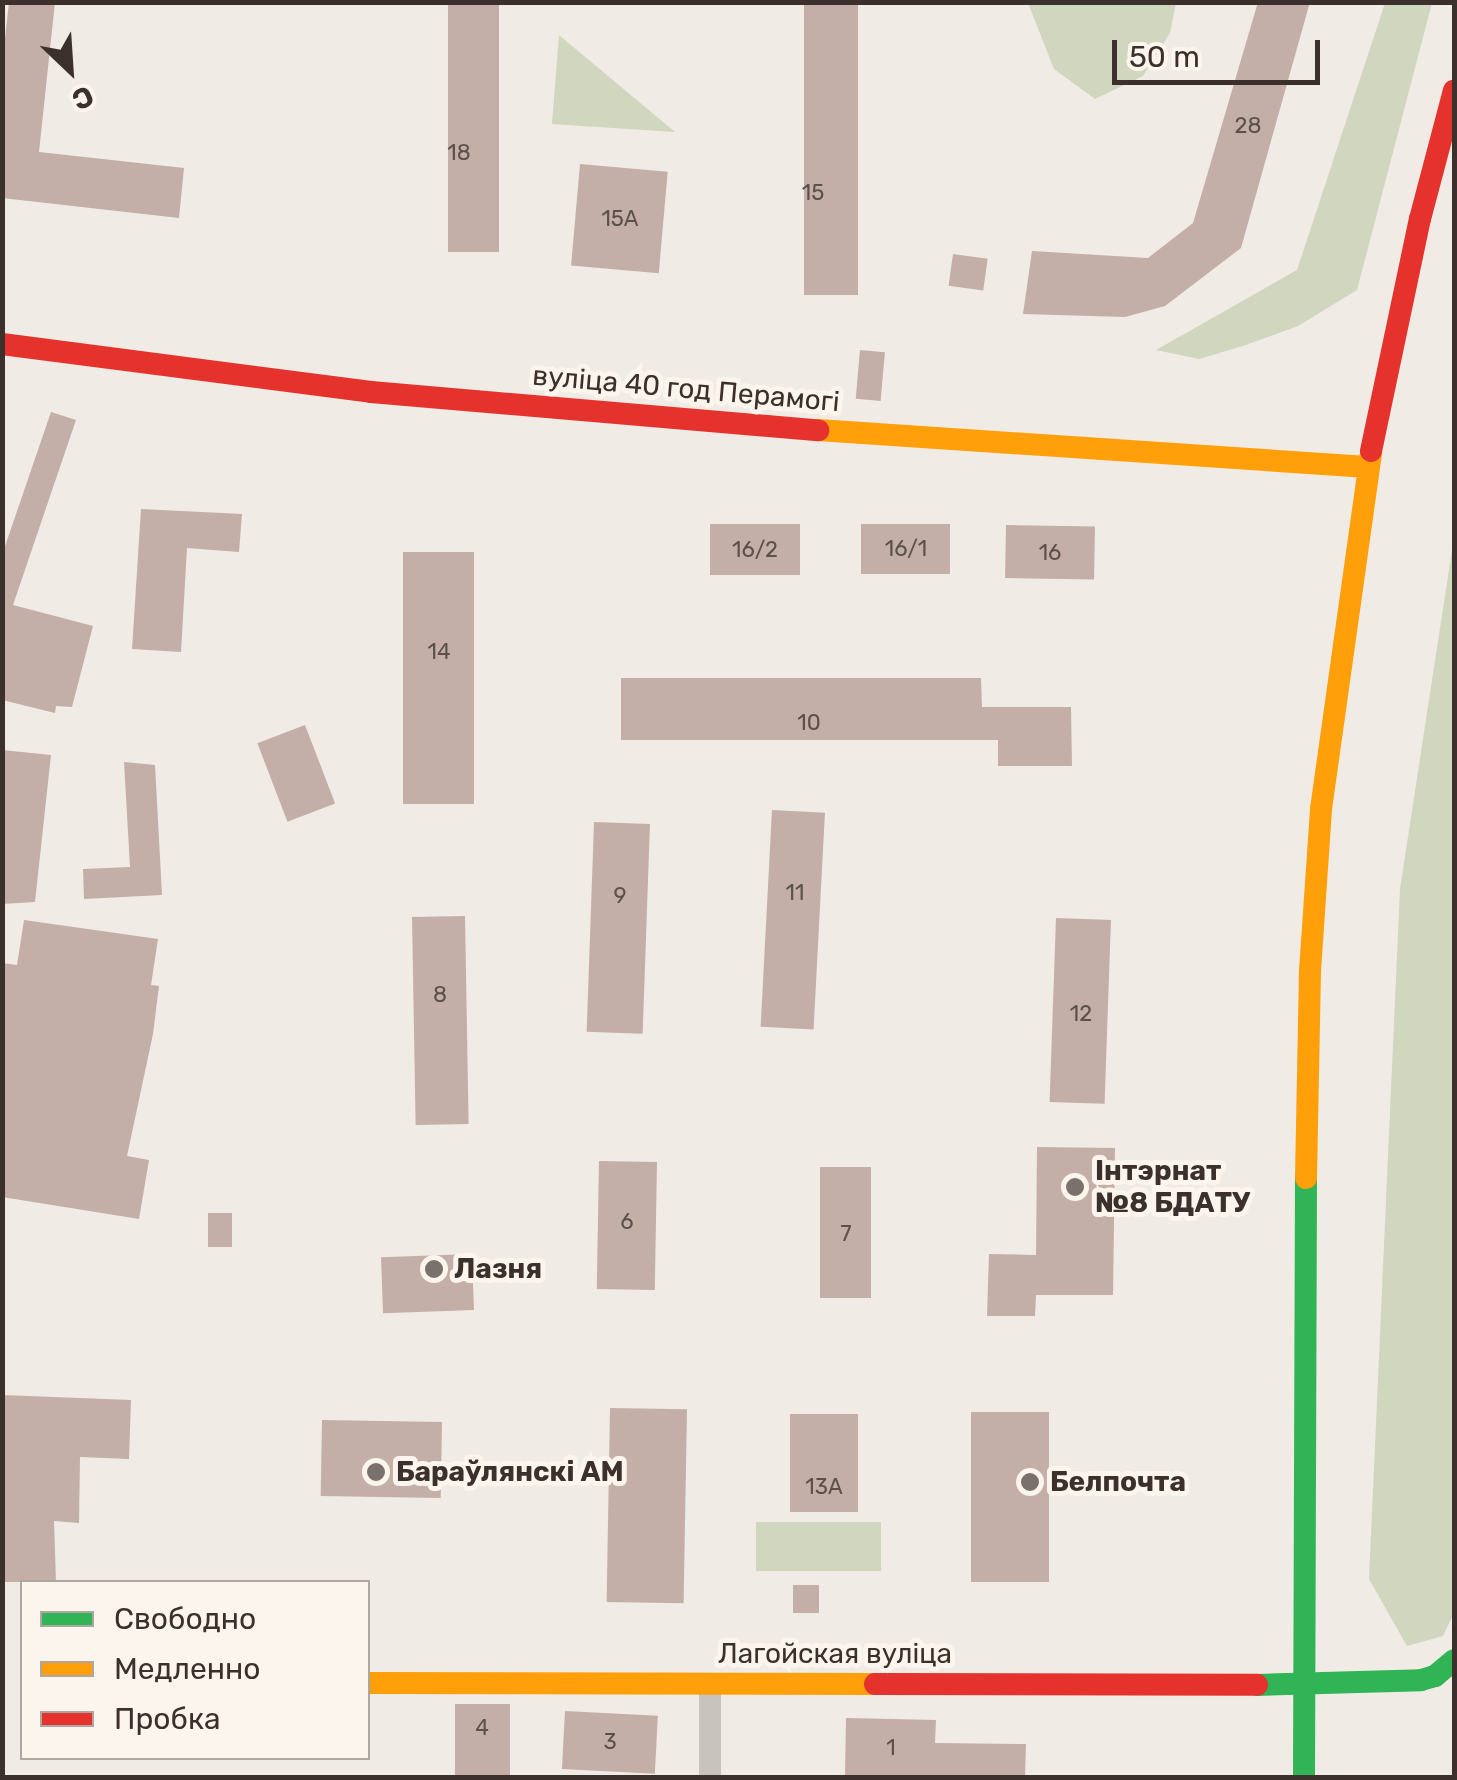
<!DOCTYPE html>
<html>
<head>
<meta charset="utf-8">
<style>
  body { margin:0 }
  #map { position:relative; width:1457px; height:1780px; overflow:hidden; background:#f0ebe5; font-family:Rubik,sans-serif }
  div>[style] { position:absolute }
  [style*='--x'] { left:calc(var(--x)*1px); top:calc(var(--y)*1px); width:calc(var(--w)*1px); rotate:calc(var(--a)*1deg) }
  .green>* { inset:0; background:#d1d6bf; transform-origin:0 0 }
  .building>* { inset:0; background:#c3afa7; transform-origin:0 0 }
  .street>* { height:22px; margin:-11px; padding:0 11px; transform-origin:11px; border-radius:11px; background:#c9c3be }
  .fast>* { height:22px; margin:-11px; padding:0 11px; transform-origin:11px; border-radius:11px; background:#30b455 }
  .slow>* { height:22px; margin:-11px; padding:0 11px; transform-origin:11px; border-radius:11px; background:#ff9f0a }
  .jam>* { height:22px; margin:-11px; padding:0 11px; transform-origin:11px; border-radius:11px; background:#e5322d }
  .dots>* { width:28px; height:28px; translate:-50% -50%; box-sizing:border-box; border:5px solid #fbf5ee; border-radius:50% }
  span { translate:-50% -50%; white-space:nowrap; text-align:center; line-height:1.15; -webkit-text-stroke:10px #fbf5ee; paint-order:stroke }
  .number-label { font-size:22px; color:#5d504a }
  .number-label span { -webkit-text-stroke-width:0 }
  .street-label { font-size:28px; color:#3b302b }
  .poi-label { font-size:28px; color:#3b302b; font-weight:700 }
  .left { translate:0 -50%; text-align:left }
  .frame { position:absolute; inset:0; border:5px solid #3b302b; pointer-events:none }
  .legend { position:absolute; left:20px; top:1580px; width:350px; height:180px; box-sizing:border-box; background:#fbf5ee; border:2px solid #aea6a0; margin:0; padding:12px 18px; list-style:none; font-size:30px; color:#3b302b }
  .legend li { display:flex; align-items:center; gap:20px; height:50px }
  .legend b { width:50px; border:2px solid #aea6a0 }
  .north { position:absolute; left:20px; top:20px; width:100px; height:100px; -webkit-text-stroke:8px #fbf5ee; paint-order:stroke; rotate:155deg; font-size:28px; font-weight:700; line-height:40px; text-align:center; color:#3b302b }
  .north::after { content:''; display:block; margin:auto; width:35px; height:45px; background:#3b302b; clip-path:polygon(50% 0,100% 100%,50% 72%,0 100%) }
  .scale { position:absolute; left:1112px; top:40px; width:208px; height:45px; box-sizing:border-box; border:5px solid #3b302b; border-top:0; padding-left:12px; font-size:30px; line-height:35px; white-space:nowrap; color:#3b302b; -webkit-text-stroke:8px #fbf5ee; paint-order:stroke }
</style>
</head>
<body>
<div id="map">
  <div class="green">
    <i style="clip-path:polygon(1028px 3px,1176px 3px,1170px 33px,1143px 76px,1095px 99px,1054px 69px)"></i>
    <i style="clip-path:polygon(1385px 3px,1432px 3px,1357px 290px,1298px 326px,1243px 346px,1199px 359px,1156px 350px,1297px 270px)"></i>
    <i style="clip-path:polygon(559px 35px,675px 132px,552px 124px)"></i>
    <i style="clip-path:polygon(1454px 537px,1454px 1613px,1443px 1636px,1407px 1646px,1369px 1579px,1400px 889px)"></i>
    <i style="left:756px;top:1522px;width:125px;height:49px"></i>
  </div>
  <div class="building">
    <i style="clip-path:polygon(9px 2px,55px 2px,39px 152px,184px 168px,179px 218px,2px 198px,2px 65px)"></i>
    <i style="left:448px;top:2px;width:51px;height:250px"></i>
    <i style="left:804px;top:2px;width:54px;height:293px"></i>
    <i style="clip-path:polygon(1258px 2px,1310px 2px,1241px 248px,1165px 306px,1125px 317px,1023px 314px,1032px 251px,1148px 258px,1193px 223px)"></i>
    <i style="left:580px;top:164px;width:88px;height:102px;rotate:5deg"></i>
    <i style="left:953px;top:254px;width:35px;height:32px;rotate:8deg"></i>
    <i style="left:860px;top:350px;width:25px;height:49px;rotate:5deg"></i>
    <i style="clip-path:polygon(51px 412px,76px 420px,13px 605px,93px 626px,72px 707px,56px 706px,55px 713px,2px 700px,2px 555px)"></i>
    <i style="clip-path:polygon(141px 509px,242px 514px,239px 552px,187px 548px,181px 652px,132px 649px)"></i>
    <i style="left:800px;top:524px;width:51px;height:90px;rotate:90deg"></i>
    <i style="left:861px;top:524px;width:89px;height:50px"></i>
    <i style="left:1006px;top:525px;width:89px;height:53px;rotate:1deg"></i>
    <i style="left:403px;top:552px;width:71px;height:252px"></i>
    <i style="clip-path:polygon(621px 678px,981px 678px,982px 707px,1071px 707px,1072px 766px,998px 766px,998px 740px,621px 740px)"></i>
    <i style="left:305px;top:725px;width:84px;height:51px;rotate:69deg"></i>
    <i style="clip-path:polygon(2px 750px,51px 755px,35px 902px,2px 904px)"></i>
    <i style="clip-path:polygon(124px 762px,155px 765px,162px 895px,84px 899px,83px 869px,130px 867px)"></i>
    <i style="left:772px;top:810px;width:53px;height:217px;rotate:3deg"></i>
    <i style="left:594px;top:822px;width:56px;height:210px;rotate:2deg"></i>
    <i style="left:465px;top:916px;width:208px;height:53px;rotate:89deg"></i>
    <i style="left:1056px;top:918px;width:55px;height:184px;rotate:2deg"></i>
    <i style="clip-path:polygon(24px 920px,158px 939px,151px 985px,159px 986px,153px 1034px,127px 1156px,149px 1160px,139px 1219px,2px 1197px,2px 963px,17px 965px)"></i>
    <i style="clip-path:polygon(1037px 1147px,1115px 1148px,1113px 1295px,1036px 1295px,1035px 1316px,987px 1316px,989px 1254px,1036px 1255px)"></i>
    <i style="left:599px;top:1161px;width:58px;height:128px;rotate:1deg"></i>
    <i style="left:871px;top:1167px;width:131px;height:51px;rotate:90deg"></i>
    <i style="left:208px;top:1213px;width:24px;height:34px"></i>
    <i style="left:472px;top:1254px;width:56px;height:91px;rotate:88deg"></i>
    <i style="clip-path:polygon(2px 1395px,131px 1400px,129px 1459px,80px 1457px,79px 1523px,54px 1521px,56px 1582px,2px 1582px)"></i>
    <i style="left:610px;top:1408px;width:77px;height:194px;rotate:1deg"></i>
    <i style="left:971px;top:1412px;width:78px;height:170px"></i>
    <i style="left:790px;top:1414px;width:68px;height:98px"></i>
    <i style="left:442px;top:1422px;width:76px;height:120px;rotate:91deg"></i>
    <i style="left:819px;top:1585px;width:28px;height:26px;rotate:90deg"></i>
    <i style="left:455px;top:1704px;width:55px;height:74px"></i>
    <i style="left:565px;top:1711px;width:93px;height:58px;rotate:3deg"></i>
    <i style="clip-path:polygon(846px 1718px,936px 1720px,935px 1743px,1026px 1744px,1025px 1778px,845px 1776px)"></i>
  </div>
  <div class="street">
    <i style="--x:710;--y:1684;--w:94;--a:90"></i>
  </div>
  <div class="fast">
    <i style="--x:1257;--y:1685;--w:164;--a:-1.7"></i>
    <i style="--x:1421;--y:1680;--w:15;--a:-16"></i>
    <i style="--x:1435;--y:1676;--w:25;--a:-40"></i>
    <i style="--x:1304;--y:1778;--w:600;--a:-89.81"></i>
  </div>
  <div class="slow">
    <i style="--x:818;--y:430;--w:551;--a:3.85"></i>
    <i style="--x:1306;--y:1178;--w:207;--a:-88.9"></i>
    <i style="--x:1310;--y:971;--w:162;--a:-86.1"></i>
    <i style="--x:1321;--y:809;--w:361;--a:-82"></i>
    <i style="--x:368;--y:1683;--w:507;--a:0.11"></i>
  </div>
  <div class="jam">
    <i style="--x:2;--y:344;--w:372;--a:7.4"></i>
    <i style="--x:371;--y:392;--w:449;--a:4.9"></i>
    <i style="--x:1371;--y:451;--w:237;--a:-78.1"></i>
    <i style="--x:1420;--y:219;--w:133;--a:-75.2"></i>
    <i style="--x:875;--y:1684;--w:382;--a:0.1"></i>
  </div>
  <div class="dots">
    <i style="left:1075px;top:1187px;background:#7a716c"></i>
    <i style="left:434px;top:1269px;background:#7a716c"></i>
    <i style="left:376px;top:1472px;background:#7a716c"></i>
    <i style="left:1030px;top:1482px;background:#7a716c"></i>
  </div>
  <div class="number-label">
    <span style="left:1248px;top:126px">28</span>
    <span style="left:459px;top:153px">18</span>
    <span style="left:813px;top:193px">15</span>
    <span style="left:620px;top:219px">15А</span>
    <span style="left:906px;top:549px">16/1</span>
    <span style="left:755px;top:550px">16/2</span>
    <span style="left:1050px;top:553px">16</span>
    <span style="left:439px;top:652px">14</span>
    <span style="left:809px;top:723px">10</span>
    <span style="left:795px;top:893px">11</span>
    <span style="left:620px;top:896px">9</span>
    <span style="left:440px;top:995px">8</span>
    <span style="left:1081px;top:1014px">12</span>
    <span style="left:627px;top:1222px">6</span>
    <span style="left:846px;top:1234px">7</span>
    <span style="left:824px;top:1487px">13А</span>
    <span style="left:482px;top:1728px">4</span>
    <span style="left:610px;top:1742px">3</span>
    <span style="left:891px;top:1748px">1</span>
  </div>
  <div class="street-label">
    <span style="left:686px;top:389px;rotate:5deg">вуліца 40 год Перамогі</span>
    <span style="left:835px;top:1654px">Лагойская вуліца</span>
  </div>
  <div class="poi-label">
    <span class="left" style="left:1095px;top:1187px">Інтэрнат<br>№8 БДАТУ</span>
    <span class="left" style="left:454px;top:1269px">Лазня</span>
    <span class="left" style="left:396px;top:1472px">Бараўлянскі АМ</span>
    <span class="left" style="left:1050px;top:1482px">Белпочта</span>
  </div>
  <div class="frame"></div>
  <ul class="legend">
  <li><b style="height:12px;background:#30b455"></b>Свободно</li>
  <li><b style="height:12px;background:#ff9f0a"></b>Медленно</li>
  <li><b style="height:12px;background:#e5322d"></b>Пробка</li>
  </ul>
  <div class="north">С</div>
  <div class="scale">50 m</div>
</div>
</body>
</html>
